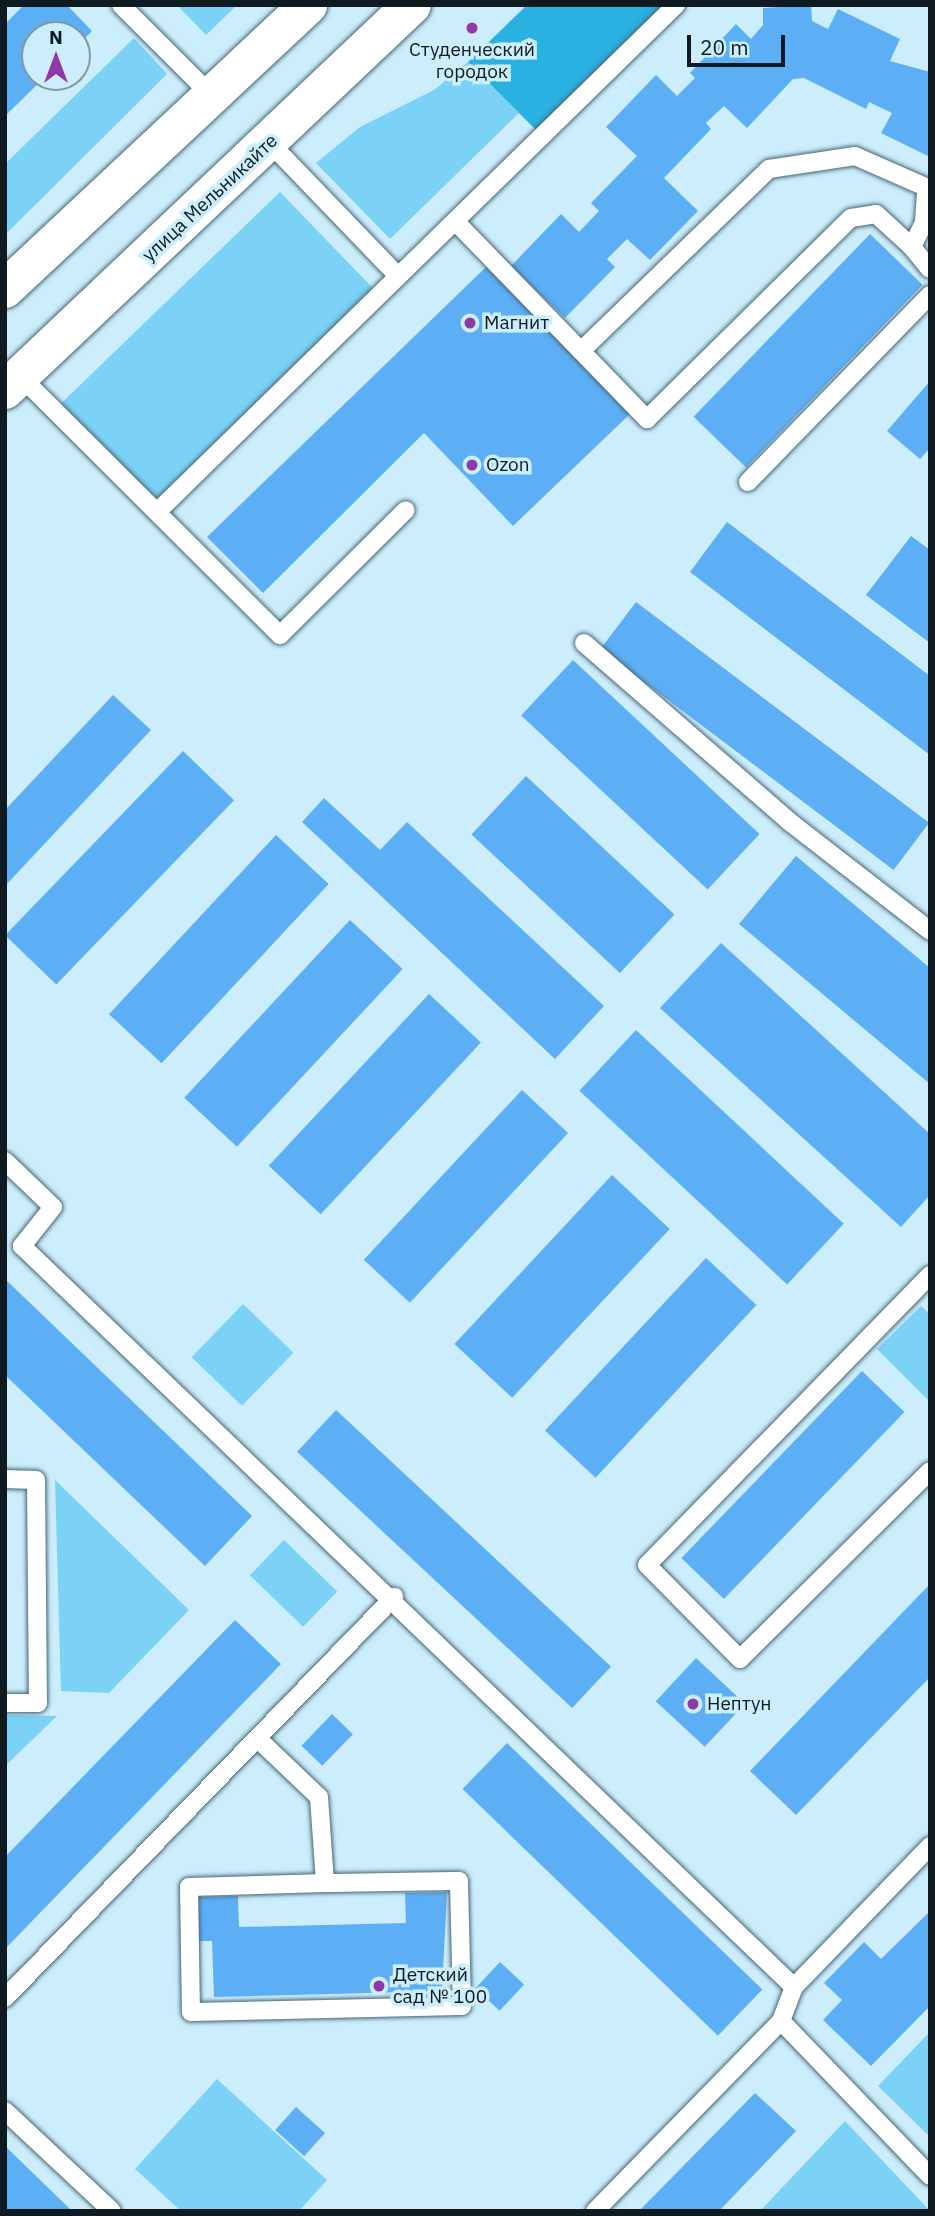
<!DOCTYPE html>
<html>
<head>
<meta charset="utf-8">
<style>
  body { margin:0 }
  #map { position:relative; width:935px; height:2216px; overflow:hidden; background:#cbedfc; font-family:"IBM Plex Sans",sans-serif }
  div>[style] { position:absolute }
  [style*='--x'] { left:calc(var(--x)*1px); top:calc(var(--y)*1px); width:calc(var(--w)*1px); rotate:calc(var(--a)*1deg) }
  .green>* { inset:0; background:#7cd1f7; transform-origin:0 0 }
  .forest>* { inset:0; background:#29b1e2 }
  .building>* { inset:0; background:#5daff5; transform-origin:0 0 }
  .roads { filter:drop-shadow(0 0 2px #486673) drop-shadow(0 0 2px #486673) }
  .lane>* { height:18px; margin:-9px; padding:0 9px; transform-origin:9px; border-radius:9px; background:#fff }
  .secondary>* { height:38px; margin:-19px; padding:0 19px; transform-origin:19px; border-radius:19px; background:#fff }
  .dots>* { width:19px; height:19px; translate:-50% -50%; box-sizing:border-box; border:4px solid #cbedfc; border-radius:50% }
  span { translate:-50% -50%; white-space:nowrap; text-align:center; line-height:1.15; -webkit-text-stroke:7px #cbedfc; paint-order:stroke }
  .poi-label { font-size:19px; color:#0f1b21 }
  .left { translate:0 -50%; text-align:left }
  .street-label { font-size:19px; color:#0f1b21 }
  .frame { position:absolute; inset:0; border:7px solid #0f1b21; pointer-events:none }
  .north { position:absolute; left:21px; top:21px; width:70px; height:70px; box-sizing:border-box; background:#cbedfc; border:2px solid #8099a4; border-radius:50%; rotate:0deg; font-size:19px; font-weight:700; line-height:28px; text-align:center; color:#0f1b21 }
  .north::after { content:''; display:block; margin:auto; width:24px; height:32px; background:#9038a3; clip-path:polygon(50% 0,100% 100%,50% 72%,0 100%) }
  .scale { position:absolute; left:687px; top:35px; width:98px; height:32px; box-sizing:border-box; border:4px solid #0f1b21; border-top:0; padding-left:9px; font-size:21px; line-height:24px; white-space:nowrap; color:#0f1b21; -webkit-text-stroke:5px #cbedfc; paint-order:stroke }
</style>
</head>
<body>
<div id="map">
  <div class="green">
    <i style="clip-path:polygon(177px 5px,237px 5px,206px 35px)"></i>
    <i style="clip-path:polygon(134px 38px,167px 74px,5px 235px,5px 164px)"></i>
    <i style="clip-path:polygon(468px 62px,519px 113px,390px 239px,316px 163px,360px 127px,434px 90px)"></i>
    <i style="left:280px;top:192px;width:143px;height:313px;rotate:46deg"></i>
    <i style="left:243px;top:1304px;width:70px;height:74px;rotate:44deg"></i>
    <i style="clip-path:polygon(921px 1306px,930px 1314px,930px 1402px,877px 1349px)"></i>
    <i style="clip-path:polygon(55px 1480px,189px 1610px,109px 1693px,61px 1691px)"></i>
    <i style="left:284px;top:1540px;width:74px;height:49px;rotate:44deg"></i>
    <i style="clip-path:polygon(5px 1715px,57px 1716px,5px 1766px)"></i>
    <i style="clip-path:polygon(930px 2032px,930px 2137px,878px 2086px)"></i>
    <i style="clip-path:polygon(217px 2079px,327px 2180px,299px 2211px,181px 2211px,135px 2169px)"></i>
    <i style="clip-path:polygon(845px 2121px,930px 2211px,760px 2211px)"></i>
  </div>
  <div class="forest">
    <i style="clip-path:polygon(527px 5px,676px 5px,542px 136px,468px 62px)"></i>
  </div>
  <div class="building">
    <i style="clip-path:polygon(24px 5px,67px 5px,92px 31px,77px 46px,77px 35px,35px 35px,35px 77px,45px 77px,5px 116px,5px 24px)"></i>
    <i style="clip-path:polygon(811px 5px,812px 21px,828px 29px,838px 9px,900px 39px,890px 61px,930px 72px,930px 157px,881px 133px,892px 113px,869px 102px,866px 109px,804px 78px,793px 79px,747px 128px,724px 106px,706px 123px,711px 129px,664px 178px,698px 211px,650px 260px,627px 239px,607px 259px,615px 267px,565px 318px,511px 266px,561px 214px,579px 232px,599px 211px,591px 203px,637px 156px,606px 127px,656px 75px,677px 96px,695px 78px,690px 73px,736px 24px,751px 39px,763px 25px,763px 8px)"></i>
    <i style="left:870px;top:234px;width:73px;height:254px;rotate:44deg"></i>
    <i style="clip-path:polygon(486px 267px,631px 413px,513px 526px,424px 433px,263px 593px,207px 537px)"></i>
    <i style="clip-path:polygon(930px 381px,930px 448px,920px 459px,887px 431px)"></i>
    <i style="clip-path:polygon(727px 522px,930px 676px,930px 755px,690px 572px)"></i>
    <i style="clip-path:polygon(911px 536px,930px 550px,930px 643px,866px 595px)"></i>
    <i style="left:636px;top:602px;width:367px;height:59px;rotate:37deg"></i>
    <i style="left:573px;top:660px;width:255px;height:76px;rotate:43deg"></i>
    <i style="clip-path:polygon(113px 695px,151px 730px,5px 886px,5px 810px)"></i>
    <i style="left:183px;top:751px;width:71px;height:256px;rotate:44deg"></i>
    <i style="left:526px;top:776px;width:203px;height:80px;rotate:43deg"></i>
    <i style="clip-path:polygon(324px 798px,380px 850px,407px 822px,604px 1006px,555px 1059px,302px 822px)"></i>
    <i style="left:276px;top:835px;width:72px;height:245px;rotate:43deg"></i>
    <i style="clip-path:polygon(796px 856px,930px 968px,930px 1084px,739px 924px)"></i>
    <i style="left:350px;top:920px;width:72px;height:243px;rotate:43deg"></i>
    <i style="clip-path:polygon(721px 943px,930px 1134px,930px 1195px,901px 1227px,660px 1008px)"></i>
    <i style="left:429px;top:994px;width:71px;height:235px;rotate:43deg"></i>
    <i style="left:636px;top:1030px;width:284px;height:83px;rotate:43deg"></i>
    <i style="left:522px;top:1090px;width:63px;height:232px;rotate:43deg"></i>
    <i style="left:612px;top:1175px;width:79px;height:231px;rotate:43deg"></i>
    <i style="left:706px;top:1258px;width:69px;height:236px;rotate:43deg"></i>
    <i style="clip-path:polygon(5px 1279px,252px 1516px,205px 1566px,5px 1375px)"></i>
    <i style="left:862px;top:1371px;width:59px;height:260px;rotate:44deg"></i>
    <i style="left:336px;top:1410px;width:376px;height:57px;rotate:43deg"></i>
    <i style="clip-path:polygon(930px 1584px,930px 1677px,796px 1815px,750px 1771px)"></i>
    <i style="clip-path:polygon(235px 1620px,281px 1664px,5px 1949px,5px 1857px)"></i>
    <i style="left:696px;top:1658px;width:67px;height:59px;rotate:43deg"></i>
    <i style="left:332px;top:1714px;width:29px;height:44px;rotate:44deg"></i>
    <i style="left:507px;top:1743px;width:355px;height:64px;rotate:44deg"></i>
    <i style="clip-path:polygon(447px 1892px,442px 1991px,214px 1997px,212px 1941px,199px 1941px,198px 1897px,238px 1896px,239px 1927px,406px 1923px,405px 1893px)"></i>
    <i style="clip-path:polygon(930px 1911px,930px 2006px,871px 2066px,823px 2020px,842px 2000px,824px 1983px,864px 1942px,881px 1959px)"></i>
    <i style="left:500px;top:1962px;width:33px;height:36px;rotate:43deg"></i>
    <i style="clip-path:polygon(755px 2093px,796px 2131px,719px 2211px,639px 2211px)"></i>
    <i style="left:296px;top:2107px;width:39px;height:31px;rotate:42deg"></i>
    <i style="clip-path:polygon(5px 2146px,37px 2177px,72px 2211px,5px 2211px)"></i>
  </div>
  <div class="roads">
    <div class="lane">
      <i style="--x:121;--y:5;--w:127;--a:45"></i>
      <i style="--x:269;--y:142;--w:186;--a:46.1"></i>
      <i style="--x:455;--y:221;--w:181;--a:45.9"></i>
      <i style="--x:581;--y:351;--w:262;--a:-44.1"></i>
      <i style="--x:769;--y:169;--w:87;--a:-8.6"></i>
      <i style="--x:855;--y:156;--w:82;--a:23.7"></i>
      <i style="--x:912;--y:247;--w:28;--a:51"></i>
      <i style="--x:581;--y:351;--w:95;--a:45.9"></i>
      <i style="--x:647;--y:419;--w:286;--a:-44.6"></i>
      <i style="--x:851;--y:218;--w:25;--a:-9"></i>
      <i style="--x:876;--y:214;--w:49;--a:42.5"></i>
      <i style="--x:912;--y:247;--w:28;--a:-64"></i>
      <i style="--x:924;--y:222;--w:32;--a:-86"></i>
      <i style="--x:20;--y:376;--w:367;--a:44.9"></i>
      <i style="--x:280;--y:635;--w:177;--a:-44.8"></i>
      <i style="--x:748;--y:482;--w:261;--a:-45.8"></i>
      <i style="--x:157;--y:512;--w:726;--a:-44.33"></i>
      <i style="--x:584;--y:643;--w:274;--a:41"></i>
      <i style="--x:791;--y:823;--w:176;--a:37.8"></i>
      <i style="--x:5;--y:1161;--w:66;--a:43.8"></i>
      <i style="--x:53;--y:1207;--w:50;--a:128.5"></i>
      <i style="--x:22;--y:1246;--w:1070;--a:43.83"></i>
      <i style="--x:794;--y:1987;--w:36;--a:111"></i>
      <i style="--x:781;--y:2021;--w:215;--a:46.1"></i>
      <i style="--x:930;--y:1275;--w:405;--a:134.3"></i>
      <i style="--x:647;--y:1565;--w:132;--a:45.3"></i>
      <i style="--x:740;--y:1659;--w:267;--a:-44.7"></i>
      <i style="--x:5;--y:1479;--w:31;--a:2"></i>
      <i style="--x:36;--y:1480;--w:223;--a:89.5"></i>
      <i style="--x:38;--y:1703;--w:33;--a:180"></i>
      <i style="--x:258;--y:1739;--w:84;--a:43.6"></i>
      <i style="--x:319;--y:1797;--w:86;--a:86"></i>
      <i style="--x:325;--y:1883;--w:136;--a:178.3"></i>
      <i style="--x:189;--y:1887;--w:125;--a:89.1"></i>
      <i style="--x:191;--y:2012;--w:271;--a:-1.3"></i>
      <i style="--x:462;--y:2006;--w:125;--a:-91.4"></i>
      <i style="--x:459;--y:1881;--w:134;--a:179.1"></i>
      <i style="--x:794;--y:1987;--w:196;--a:-46"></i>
      <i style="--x:5;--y:1998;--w:559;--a:-45.87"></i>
      <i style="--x:5;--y:2111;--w:146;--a:43.1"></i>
      <i style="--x:595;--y:2211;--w:266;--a:-45.6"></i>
    </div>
    <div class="secondary">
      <i style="--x:5;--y:289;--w:415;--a:-43.1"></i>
      <i style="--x:5;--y:390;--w:560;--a:-43.41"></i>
    </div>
  </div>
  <div class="dots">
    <i style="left:472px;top:28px;background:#9038a3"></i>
    <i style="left:470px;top:323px;background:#9038a3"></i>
    <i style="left:472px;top:465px;background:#9038a3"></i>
    <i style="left:693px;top:1704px;background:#9038a3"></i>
    <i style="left:379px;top:1986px;background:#9038a3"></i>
  </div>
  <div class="poi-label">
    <span style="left:472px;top:61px">Студенческий<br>городок</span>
    <span class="left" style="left:484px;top:323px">Магнит</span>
    <span class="left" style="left:486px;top:465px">Ozon</span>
    <span class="left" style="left:707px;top:1704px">Нептун</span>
    <span class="left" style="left:393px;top:1986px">Детский<br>сад № 100</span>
  </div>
  <div class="street-label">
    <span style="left:210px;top:198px;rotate:-43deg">улица Мельникайте</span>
  </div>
  <div class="frame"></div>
  <div class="north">N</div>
  <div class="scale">20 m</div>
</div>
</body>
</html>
